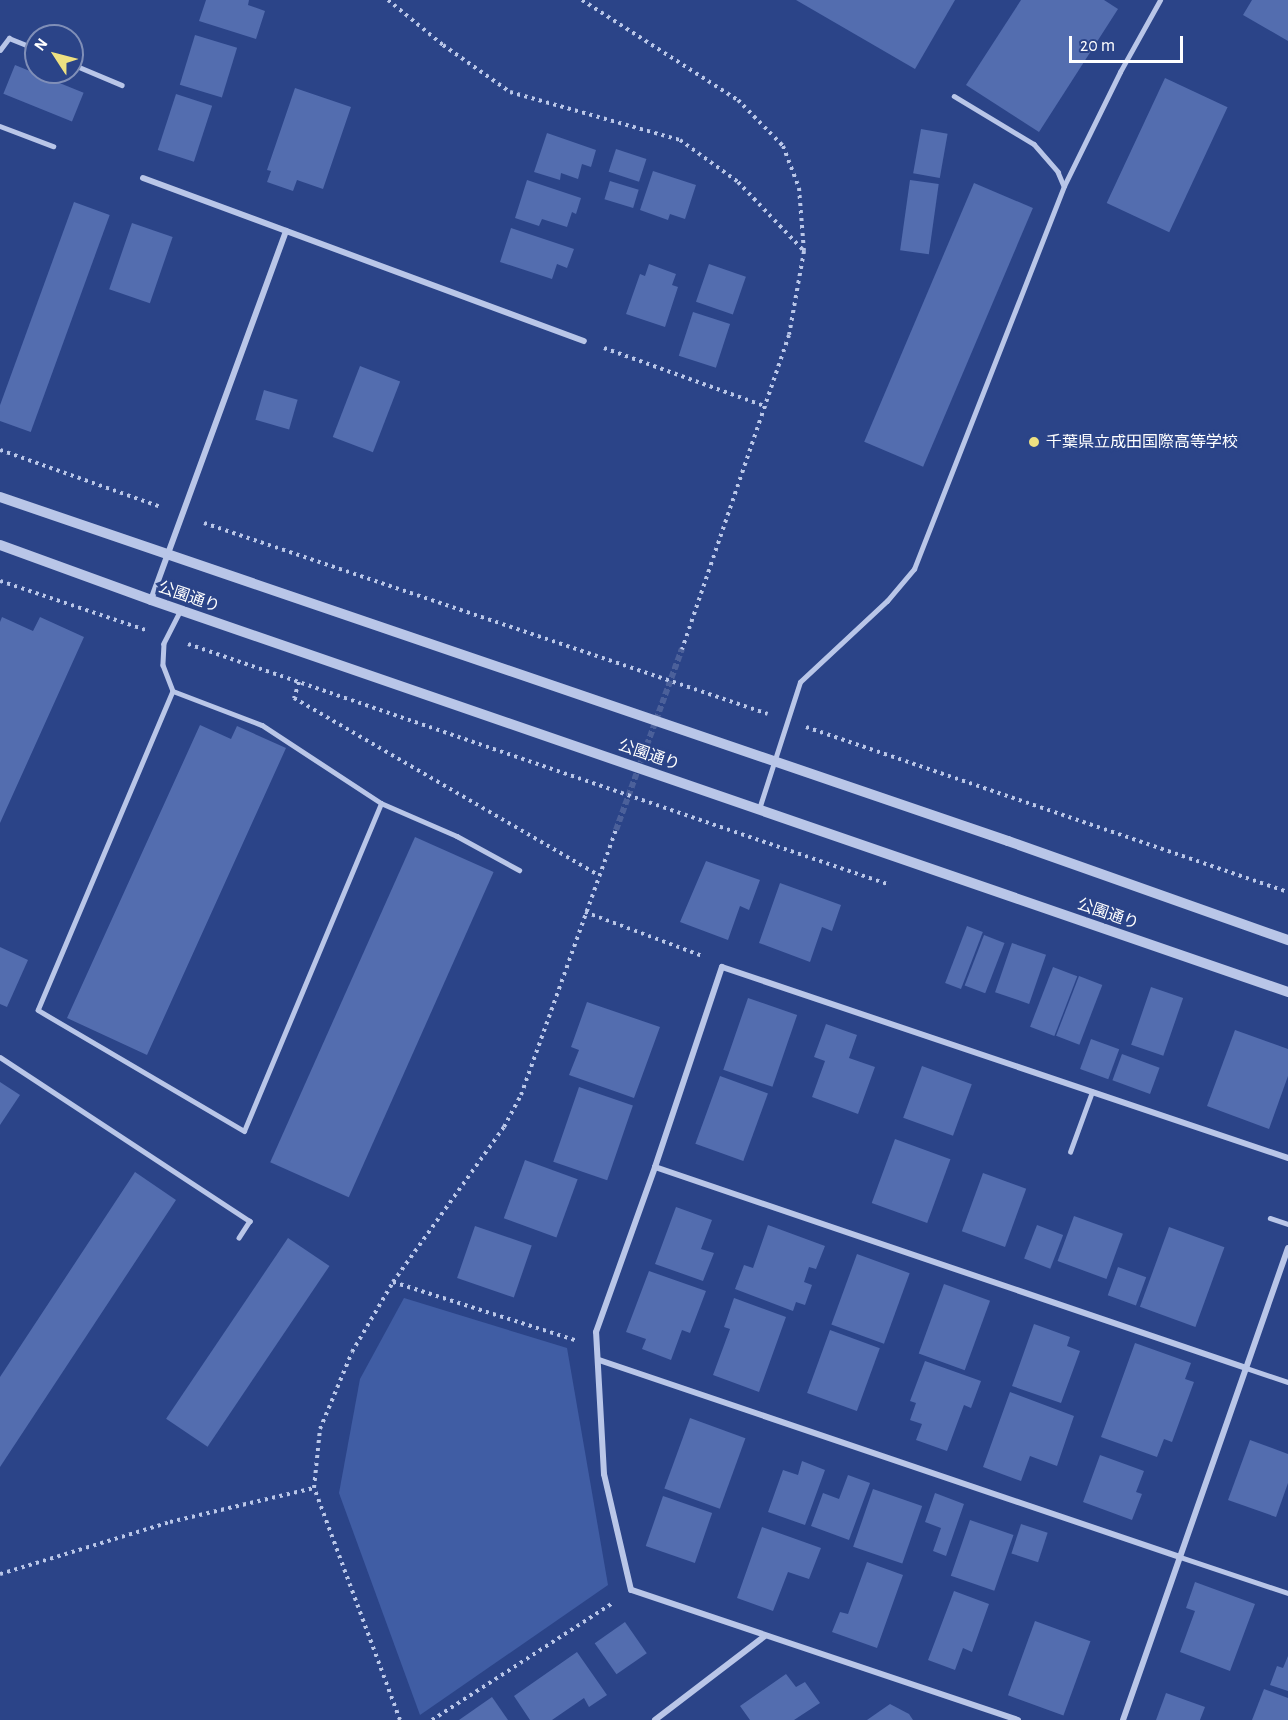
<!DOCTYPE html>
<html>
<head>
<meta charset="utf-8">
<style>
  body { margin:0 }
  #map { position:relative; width:1288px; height:1720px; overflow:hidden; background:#2b4488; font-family:"Alegreya Sans","Noto Sans JP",sans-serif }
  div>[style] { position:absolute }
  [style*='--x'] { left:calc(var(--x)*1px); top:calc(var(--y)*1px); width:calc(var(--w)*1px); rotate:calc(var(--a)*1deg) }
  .green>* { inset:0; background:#405da4 }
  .building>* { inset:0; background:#536daf; transform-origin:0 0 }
  .minor-tunnel>* { height:6px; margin-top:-3px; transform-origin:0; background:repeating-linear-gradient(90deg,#4b609a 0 6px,transparent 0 9px) }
  .path>* { height:4px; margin-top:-2px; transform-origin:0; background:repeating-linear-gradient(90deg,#b9c6e8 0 3px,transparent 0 7.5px) }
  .service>* { height:4.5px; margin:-2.25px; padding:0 2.25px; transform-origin:2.25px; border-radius:2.25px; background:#b9c6e8 }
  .minor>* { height:6px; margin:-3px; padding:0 3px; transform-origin:3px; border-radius:3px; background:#b9c6e8 }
  .tertiary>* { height:10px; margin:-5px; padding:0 5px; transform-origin:5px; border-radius:5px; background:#b9c6e8 }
  .dots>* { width:16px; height:16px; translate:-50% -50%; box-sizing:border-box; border:3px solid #2b4488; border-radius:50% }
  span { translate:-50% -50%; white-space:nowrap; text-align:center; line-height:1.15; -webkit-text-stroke:6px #2b4488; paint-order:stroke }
  .poi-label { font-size:16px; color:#fff }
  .left { translate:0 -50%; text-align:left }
  .street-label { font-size:16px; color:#fff }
  .north { position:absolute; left:24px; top:24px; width:60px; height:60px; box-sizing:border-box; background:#2b4488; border:2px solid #808fb8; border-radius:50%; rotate:306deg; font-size:16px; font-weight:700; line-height:24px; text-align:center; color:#fff }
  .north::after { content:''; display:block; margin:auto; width:21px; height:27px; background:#eee181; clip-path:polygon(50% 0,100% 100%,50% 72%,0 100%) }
  .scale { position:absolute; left:1069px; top:36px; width:114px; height:27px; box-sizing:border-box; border:3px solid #fff; border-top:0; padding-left:8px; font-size:18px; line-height:21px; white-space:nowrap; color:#fff; -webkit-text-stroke:4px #2b4488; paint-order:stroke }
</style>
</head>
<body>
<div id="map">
  <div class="green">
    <i style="clip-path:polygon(404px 1298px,567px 1348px,608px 1585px,420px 1715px,339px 1493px,360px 1379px)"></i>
  </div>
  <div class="building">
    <i style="clip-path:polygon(206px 0,249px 0,248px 5px,265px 11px,256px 39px,199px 21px)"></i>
    <i style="clip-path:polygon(796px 0,955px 0,915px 69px)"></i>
    <i style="clip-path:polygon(1021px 0,1104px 0,1118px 9px,1039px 132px,966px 85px)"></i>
    <i style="clip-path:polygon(1252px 0,1288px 0,1288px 41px,1243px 15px)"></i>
    <i style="left:195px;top:35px;width:44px;height:52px;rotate:17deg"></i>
    <i style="left:15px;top:65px;width:74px;height:31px;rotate:22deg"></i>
    <i style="left:1165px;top:78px;width:69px;height:138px;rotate:25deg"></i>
    <i style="clip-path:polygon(295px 88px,351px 107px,323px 189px,297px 180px,293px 191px,267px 182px,271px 171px,267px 170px)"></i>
    <i style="left:176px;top:94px;width:38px;height:59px;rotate:18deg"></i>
    <i style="left:921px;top:129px;width:27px;height:45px;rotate:10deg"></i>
    <i style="clip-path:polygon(547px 133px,596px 150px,591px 167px,582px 164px,578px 179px,561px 173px,560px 180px,534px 172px)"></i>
    <i style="left:616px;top:149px;width:32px;height:24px;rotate:18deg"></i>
    <i style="clip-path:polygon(653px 171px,696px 185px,685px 219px,670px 214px,668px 220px,640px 210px)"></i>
    <i style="clip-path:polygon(527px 180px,581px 198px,576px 214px,572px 212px,567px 227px,542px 219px,539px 226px,515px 218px)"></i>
    <i style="left:910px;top:180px;width:29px;height:71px;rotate:8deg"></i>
    <i style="left:610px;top:181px;width:30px;height:19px;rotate:17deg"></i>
    <i style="left:974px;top:183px;width:64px;height:281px;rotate:23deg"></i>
    <i style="left:74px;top:202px;width:38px;height:231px;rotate:20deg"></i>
    <i style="left:132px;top:223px;width:43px;height:70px;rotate:19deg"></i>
    <i style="clip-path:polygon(511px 228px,574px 249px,567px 268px,557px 264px,552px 279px,500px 262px)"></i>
    <i style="clip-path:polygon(649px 264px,676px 274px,672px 285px,678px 287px,665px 327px,626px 314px,640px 274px,645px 276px)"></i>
    <i style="left:709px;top:264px;width:39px;height:40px;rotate:19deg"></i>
    <i style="left:693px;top:312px;width:39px;height:46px;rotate:18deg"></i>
    <i style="left:360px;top:366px;width:43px;height:76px;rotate:21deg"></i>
    <i style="left:264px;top:390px;width:35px;height:31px;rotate:16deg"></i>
    <i style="clip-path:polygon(2px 617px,33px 631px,40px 617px,84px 637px,0 823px,0 622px)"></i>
    <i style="clip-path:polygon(200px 725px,231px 739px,237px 726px,286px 748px,147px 1055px,67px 1018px)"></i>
    <i style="left:415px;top:837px;width:86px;height:356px;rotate:24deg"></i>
    <i style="clip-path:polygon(706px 861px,760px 880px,749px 910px,740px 906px,728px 940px,680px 922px)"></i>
    <i style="clip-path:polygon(780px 883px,841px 905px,832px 931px,822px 927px,810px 962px,759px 943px)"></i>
    <i style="left:967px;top:926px;width:17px;height:61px;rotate:21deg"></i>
    <i style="left:984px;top:935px;width:22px;height:54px;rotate:21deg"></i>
    <i style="left:1012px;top:943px;width:36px;height:52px;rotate:19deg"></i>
    <i style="clip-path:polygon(0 947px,28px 960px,7px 1007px,0 1004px)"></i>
    <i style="left:1053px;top:967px;width:26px;height:64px;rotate:21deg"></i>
    <i style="left:1079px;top:976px;width:25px;height:64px;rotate:21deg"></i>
    <i style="left:1151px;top:987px;width:34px;height:61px;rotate:19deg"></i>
    <i style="left:748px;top:998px;width:52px;height:76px;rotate:19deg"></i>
    <i style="clip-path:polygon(587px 1002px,660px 1027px,634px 1098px,569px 1075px,579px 1050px,571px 1047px)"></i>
    <i style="clip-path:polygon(826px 1024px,857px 1035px,849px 1058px,875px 1067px,858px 1114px,812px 1097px,825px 1061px,814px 1057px)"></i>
    <i style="clip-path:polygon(1235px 1030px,1288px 1049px,1288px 1076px,1269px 1129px,1207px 1106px)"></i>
    <i style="left:1091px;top:1039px;width:30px;height:32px;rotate:20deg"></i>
    <i style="left:1122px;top:1054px;width:40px;height:28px;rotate:20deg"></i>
    <i style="left:922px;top:1066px;width:53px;height:55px;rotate:20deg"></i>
    <i style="left:720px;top:1076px;width:51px;height:72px;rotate:20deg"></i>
    <i style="clip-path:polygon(0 1082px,20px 1095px,0 1125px)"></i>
    <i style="left:579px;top:1087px;width:57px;height:79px;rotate:19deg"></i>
    <i style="left:895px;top:1139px;width:59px;height:68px;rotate:20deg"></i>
    <i style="left:525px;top:1160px;width:56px;height:62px;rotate:20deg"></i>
    <i style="clip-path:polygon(135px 1172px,176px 1200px,0 1467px,0 1377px)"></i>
    <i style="left:983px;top:1173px;width:46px;height:62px;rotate:20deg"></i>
    <i style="clip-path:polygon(676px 1207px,712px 1220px,701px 1249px,714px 1253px,703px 1281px,655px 1264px)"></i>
    <i style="left:1074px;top:1216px;width:52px;height:48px;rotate:20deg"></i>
    <i style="clip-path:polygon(768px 1225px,825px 1246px,816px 1269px,809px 1267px,804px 1282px,812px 1285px,805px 1305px,796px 1302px,793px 1311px,735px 1289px,744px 1265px,753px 1268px)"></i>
    <i style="left:1037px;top:1225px;width:28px;height:36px;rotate:21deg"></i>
    <i style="left:475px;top:1226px;width:60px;height:55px;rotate:19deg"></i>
    <i style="left:1169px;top:1227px;width:59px;height:85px;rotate:20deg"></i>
    <i style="left:288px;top:1238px;width:50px;height:218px;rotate:34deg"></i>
    <i style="left:857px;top:1254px;width:56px;height:75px;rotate:20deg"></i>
    <i style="left:1118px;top:1267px;width:30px;height:30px;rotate:20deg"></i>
    <i style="clip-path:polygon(649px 1271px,706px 1291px,690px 1333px,682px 1330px,671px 1360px,642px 1349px,646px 1339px,626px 1332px)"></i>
    <i style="left:944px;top:1284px;width:49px;height:74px;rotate:20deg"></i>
    <i style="clip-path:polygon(734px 1298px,786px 1317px,759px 1392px,713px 1375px,730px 1329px,724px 1327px)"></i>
    <i style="clip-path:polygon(1034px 1324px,1070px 1337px,1067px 1346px,1080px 1351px,1061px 1403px,1012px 1386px)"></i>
    <i style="left:830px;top:1330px;width:53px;height:67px;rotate:20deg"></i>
    <i style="clip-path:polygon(1135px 1343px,1191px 1363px,1185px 1379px,1194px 1382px,1172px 1442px,1164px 1439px,1157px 1457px,1101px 1437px)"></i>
    <i style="clip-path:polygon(925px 1361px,981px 1381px,971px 1408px,964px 1405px,947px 1451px,916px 1440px,922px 1424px,910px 1420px,916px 1403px,910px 1401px)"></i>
    <i style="clip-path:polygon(1010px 1392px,1074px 1416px,1057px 1466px,1030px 1456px,1021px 1481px,983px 1467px)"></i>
    <i style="left:690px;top:1418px;width:59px;height:75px;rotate:20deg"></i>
    <i style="clip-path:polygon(1250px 1440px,1288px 1454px,1288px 1483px,1276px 1517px,1228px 1500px)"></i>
    <i style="clip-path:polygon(1100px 1455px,1144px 1471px,1136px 1492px,1142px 1494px,1132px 1520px,1083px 1502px)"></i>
    <i style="clip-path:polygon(802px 1461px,825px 1470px,805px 1525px,768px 1512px,783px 1470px,798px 1475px)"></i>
    <i style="clip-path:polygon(848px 1475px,870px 1483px,849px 1540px,811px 1526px,823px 1493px,839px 1499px)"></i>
    <i style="left:873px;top:1489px;width:52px;height:61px;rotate:19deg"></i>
    <i style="clip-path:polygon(935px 1493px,964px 1504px,946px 1556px,933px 1551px,941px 1528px,925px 1522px)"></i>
    <i style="left:663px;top:1496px;width:52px;height:53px;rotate:19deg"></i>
    <i style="left:970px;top:1520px;width:46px;height:59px;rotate:19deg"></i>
    <i style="left:1021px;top:1524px;width:28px;height:31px;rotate:18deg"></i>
    <i style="clip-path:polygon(762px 1527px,821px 1548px,809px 1579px,788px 1572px,773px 1611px,737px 1598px)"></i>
    <i style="clip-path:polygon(867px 1562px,903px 1575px,877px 1648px,832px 1632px,840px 1612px,848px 1614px)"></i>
    <i style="clip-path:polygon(1195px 1582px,1255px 1604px,1230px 1671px,1180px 1652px,1195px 1611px,1186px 1608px)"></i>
    <i style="clip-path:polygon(954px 1591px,989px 1604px,972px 1652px,963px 1648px,955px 1670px,928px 1660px)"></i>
    <i style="left:1035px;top:1621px;width:59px;height:79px;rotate:20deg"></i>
    <i style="left:625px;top:1622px;width:38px;height:37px;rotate:55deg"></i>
    <i style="clip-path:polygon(577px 1652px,607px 1695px,589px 1707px,584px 1698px,552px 1720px,530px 1720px,514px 1696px)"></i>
    <i style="clip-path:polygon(1288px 1656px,1288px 1691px,1270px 1685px,1277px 1666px,1283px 1668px)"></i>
    <i style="clip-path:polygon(786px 1674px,796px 1687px,805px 1682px,820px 1703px,794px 1720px,750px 1720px,740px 1706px)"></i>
    <i style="clip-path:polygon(1264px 1689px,1288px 1698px,1288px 1720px,1252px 1720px)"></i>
    <i style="clip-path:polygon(1166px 1693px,1205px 1707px,1200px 1720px,1156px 1720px)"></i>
    <i style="clip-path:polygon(492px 1697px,508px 1720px,459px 1720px)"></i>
    <i style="clip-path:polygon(890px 1704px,909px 1714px,913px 1720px,867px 1720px)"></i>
  </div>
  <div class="minor-tunnel">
    <i style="--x:616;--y:830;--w:193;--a:-70"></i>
  </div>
  <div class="path">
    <i style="--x:388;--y:0;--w:71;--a:39.3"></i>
    <i style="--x:443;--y:45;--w:82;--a:35"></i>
    <i style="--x:510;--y:92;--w:177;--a:15.8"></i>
    <i style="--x:680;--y:140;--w:72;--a:35.9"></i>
    <i style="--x:738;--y:182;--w:95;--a:46.3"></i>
    <i style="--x:582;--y:0;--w:185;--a:32.7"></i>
    <i style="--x:738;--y:100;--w:64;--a:45.6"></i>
    <i style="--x:783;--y:146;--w:45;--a:69.1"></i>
    <i style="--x:799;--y:188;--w:63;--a:85.5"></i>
    <i style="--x:804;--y:251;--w:85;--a:100.1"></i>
    <i style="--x:789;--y:335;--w:332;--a:108.8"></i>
    <i style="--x:604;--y:348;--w:173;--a:19.9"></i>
    <i style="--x:0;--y:450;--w:171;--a:19.5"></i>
    <i style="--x:204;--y:523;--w:595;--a:18.71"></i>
    <i style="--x:0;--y:581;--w:154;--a:18.6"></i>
    <i style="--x:188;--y:644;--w:742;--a:18.95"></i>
    <i style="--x:299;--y:682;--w:17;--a:107"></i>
    <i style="--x:294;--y:698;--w:352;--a:30.2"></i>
    <i style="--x:806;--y:727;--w:509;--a:18.9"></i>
    <i style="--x:585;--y:912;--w:125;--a:20.6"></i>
    <i style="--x:393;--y:1282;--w:191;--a:17.7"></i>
    <i style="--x:0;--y:1574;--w:178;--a:-17"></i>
    <i style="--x:170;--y:1522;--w:148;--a:-13.3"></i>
    <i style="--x:400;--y:1720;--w:247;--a:-110.3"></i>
    <i style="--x:314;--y:1488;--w:59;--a:-84.2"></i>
    <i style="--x:320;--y:1429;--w:83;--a:-67.4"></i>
    <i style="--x:352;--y:1352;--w:81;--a:-59.6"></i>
    <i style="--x:393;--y:1282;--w:191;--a:-54.4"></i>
    <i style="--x:504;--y:1127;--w:36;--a:-62"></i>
    <i style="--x:521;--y:1095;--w:282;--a:-70.3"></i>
    <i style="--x:432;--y:1720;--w:216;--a:-32.9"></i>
  </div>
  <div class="service">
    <i style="--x:0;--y:50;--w:15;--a:-53"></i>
    <i style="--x:9;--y:38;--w:29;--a:22"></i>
    <i style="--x:72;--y:64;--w:54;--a:22.8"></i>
    <i style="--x:954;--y:96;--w:93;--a:31"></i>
    <i style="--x:1034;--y:144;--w:37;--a:49"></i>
    <i style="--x:1058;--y:172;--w:15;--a:67"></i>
    <i style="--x:0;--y:126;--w:57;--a:20.7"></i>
    <i style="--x:181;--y:610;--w:38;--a:117"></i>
    <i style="--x:164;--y:644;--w:21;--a:93"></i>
    <i style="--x:163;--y:665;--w:28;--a:69"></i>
    <i style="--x:173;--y:691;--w:95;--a:20.9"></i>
    <i style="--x:262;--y:725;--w:142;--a:33.2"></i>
    <i style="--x:381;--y:803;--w:83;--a:23.5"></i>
    <i style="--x:457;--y:836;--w:71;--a:28.7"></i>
    <i style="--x:173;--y:691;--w:346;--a:112.9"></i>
    <i style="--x:38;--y:1010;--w:239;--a:30.4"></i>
    <i style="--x:244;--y:1131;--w:355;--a:-67.3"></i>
    <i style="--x:759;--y:809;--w:133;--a:-72.1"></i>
    <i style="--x:800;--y:682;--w:119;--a:-43"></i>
    <i style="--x:887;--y:601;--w:42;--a:-49.8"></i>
    <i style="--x:914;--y:569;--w:411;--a:-68.6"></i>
    <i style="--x:1064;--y:186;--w:127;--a:-63.8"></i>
    <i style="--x:1120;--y:72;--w:82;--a:-60.9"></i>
    <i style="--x:0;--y:1057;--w:299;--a:33.3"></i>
    <i style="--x:250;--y:1221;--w:20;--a:123"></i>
    <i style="--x:1070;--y:1152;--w:64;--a:-69.9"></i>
    <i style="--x:1270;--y:1218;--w:19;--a:18"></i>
    <i style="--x:1246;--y:1368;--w:44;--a:18.4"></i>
    <i style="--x:1180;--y:1557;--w:114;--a:18.4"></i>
  </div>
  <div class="minor">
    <i style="--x:143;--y:178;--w:470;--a:20.3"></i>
    <i style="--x:151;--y:600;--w:393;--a:-69.9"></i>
    <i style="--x:655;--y:1167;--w:624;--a:18.78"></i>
    <i style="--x:599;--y:1360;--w:613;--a:18.73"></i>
    <i style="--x:655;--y:1720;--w:138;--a:-37.4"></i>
    <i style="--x:1018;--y:1720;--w:408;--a:-161.4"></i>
    <i style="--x:631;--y:1590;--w:119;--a:-103.1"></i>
    <i style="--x:604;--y:1474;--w:142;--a:-93.2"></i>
    <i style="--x:596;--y:1332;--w:175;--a:-70.3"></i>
    <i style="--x:655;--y:1167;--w:211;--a:-71.5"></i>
    <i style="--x:722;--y:967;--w:597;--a:18.65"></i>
    <i style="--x:1123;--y:1720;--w:500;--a:-70.73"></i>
  </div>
  <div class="tertiary">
    <i style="--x:0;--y:497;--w:1065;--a:18.84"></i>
    <i style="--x:1008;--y:841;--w:297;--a:19.5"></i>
    <i style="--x:0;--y:545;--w:161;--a:20"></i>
    <i style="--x:151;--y:600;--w:1203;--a:19.02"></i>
  </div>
  <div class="dots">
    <i style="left:1034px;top:442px;background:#eee181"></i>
  </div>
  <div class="poi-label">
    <span class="left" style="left:1046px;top:442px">千葉県立成田国際高等学校</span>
  </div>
  <div class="street-label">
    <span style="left:189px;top:597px;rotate:19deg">公園通り</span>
    <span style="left:649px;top:755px;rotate:19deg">公園通り</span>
    <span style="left:1108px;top:914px;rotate:19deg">公園通り</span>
  </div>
  <div class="north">N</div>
  <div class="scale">20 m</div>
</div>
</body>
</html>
